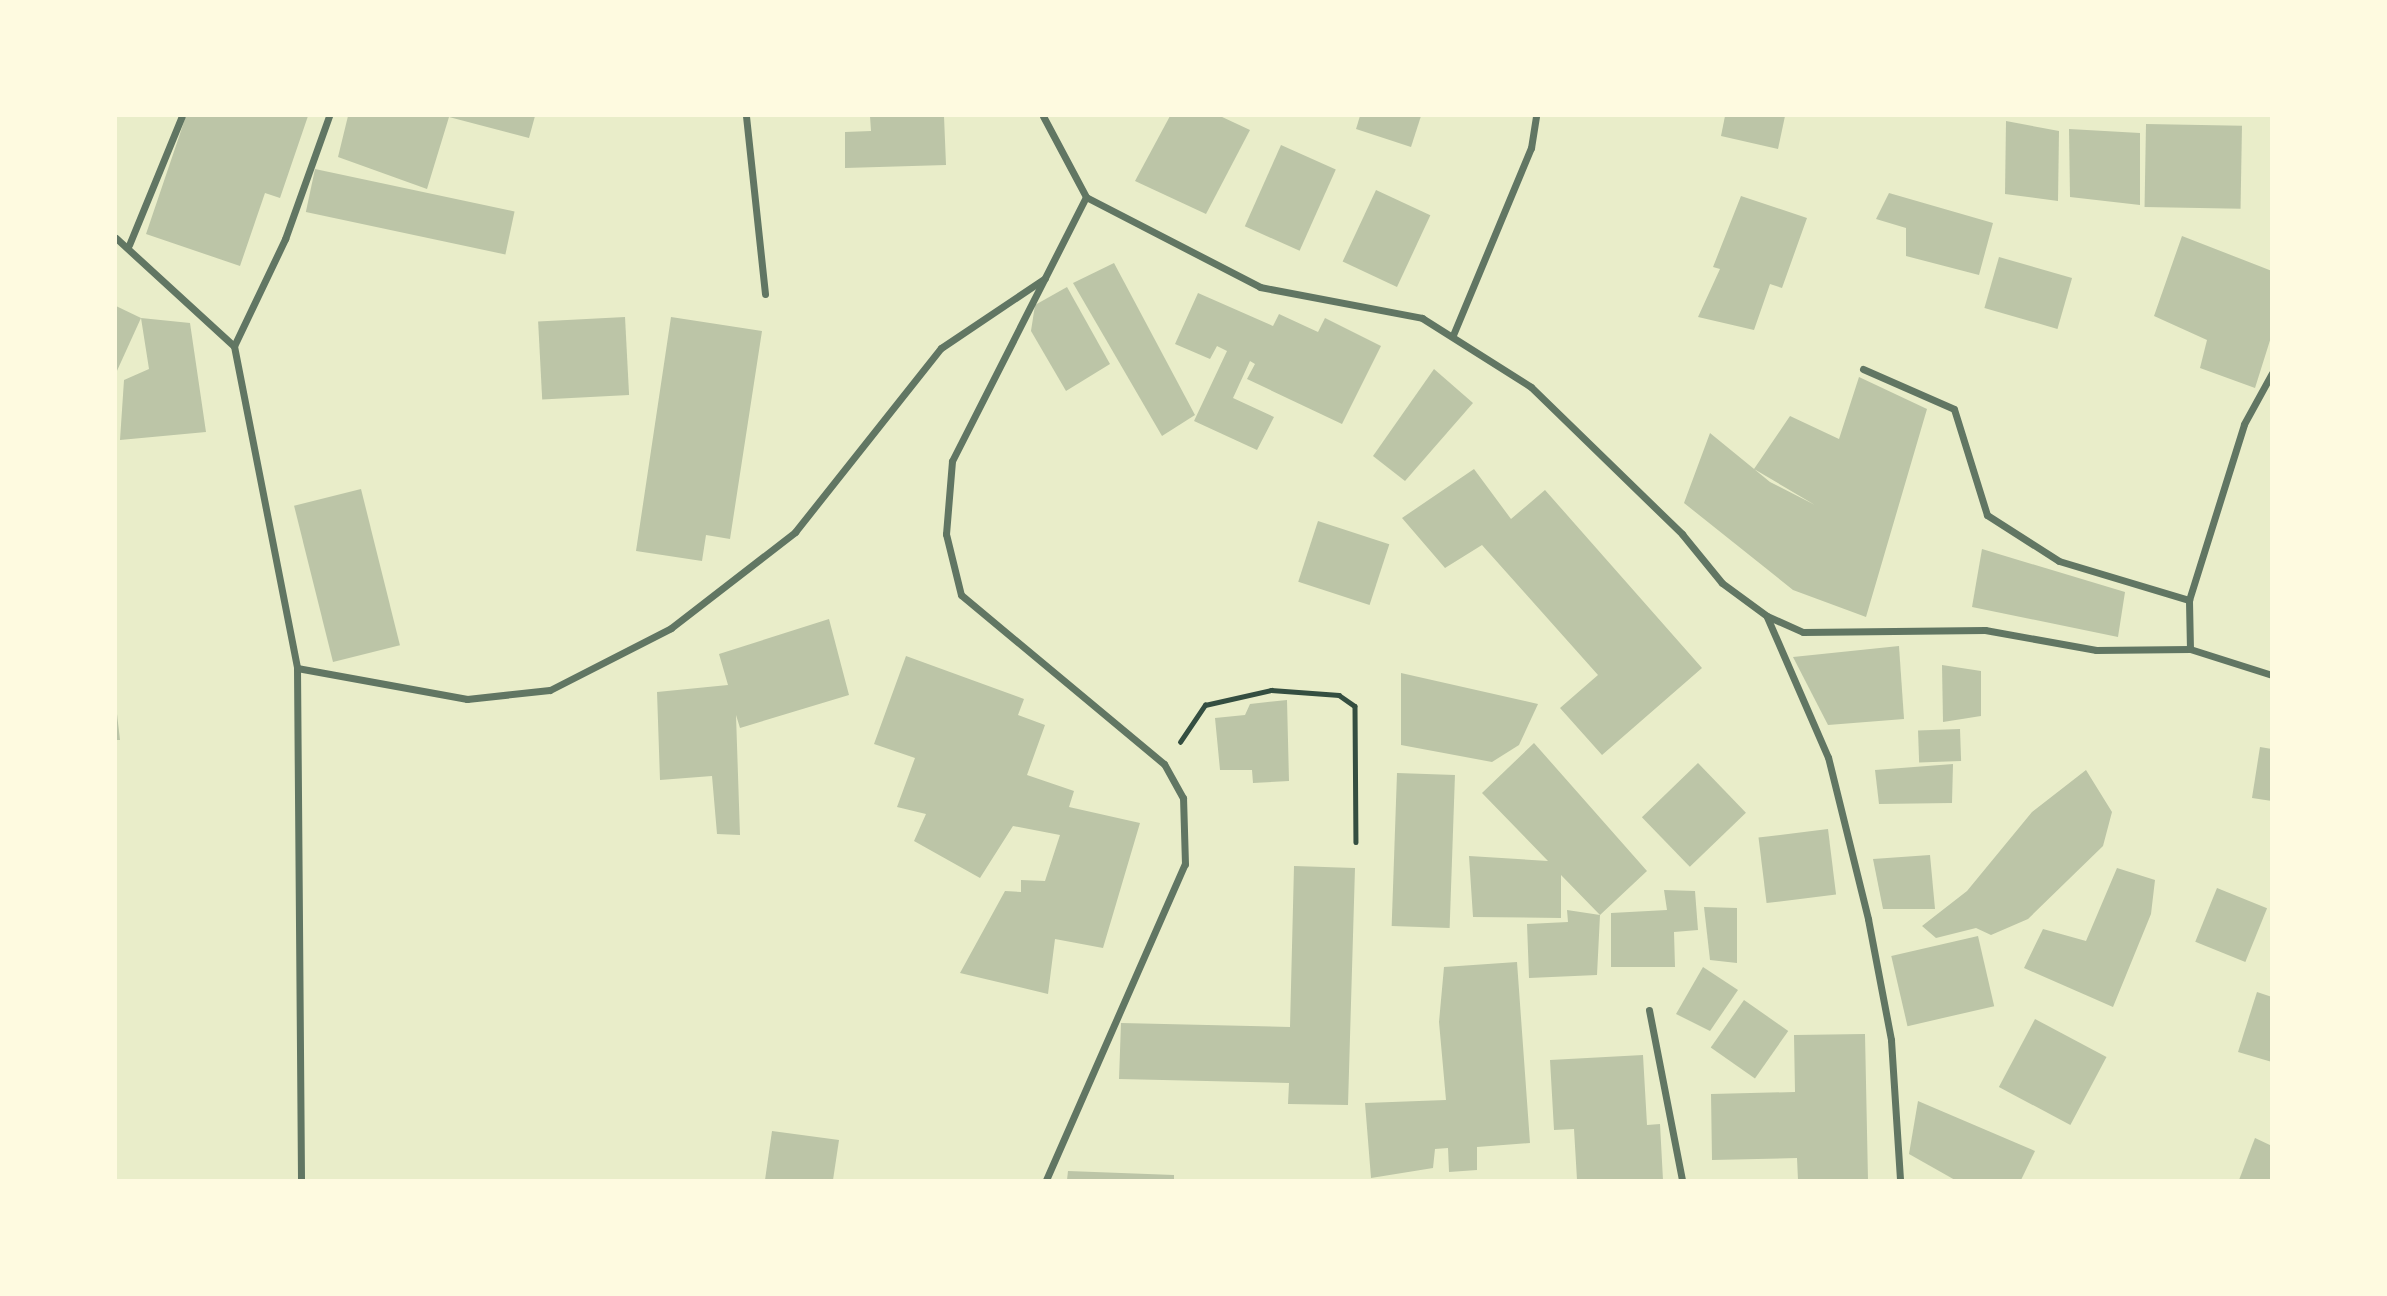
<!DOCTYPE html>
<html>
<head>
<meta charset="utf-8">
<style>
  body { margin:0 }
  #map { position:relative; width:2387px; height:1296px; overflow:hidden; background:#e9edc9; font-family:"Source Sans 3",sans-serif }
  div>[style] { position:absolute }
  [style*='--x'] { left:calc(var(--x)*1px); top:calc(var(--y)*1px); width:calc(var(--w)*1px); rotate:calc(var(--a)*1deg) }
  .building>* { inset:0; background:#bcc5a7; transform-origin:0 0 }
  .path>* { height:4.5px; margin:-2.25px; padding:0 2.25px; transform-origin:2.25px; border-radius:2.25px; background:#344e41 }
  .minor>* { height:7px; margin:-3.5px; padding:0 3.5px; transform-origin:3.5px; border-radius:3.5px; background:#617663 }
  span { translate:-50% -50%; white-space:nowrap; text-align:center; line-height:1.15; -webkit-text-stroke:5px #fefae0; paint-order:stroke }
  .frame { position:absolute; inset:0; border:117px solid #fefae0; pointer-events:none }
</style>
</head>
<body>
<div id="map">
  <div class="building">
    <i style="clip-path:polygon(186px 116px,308px 116px,280px 198px,265px 193px,240px 266px,146px 234px)"></i>
    <i style="clip-path:polygon(348px 116px,535px 116px,529px 138px,449px 117px,427px 189px,338px 157px)"></i>
    <i style="clip-path:polygon(870px 116px,944px 116px,946px 165px,845px 168px,845px 132px,871px 131px)"></i>
    <i style="clip-path:polygon(1170px 116px,1220px 116px,1250px 130px,1206px 214px,1135px 181px)"></i>
    <i style="clip-path:polygon(1360px 116px,1421px 116px,1411px 147px,1356px 129px)"></i>
    <i style="clip-path:polygon(1725px 116px,1785px 116px,1778px 149px,1721px 136px)"></i>
    <i style="clip-path:polygon(2006px 121px,2059px 131px,2058px 201px,2005px 194px)"></i>
    <i style="left:2146px;top:124px;width:96px;height:83px;rotate:1deg"></i>
    <i style="clip-path:polygon(2069px 129px,2140px 133px,2140px 205px,2070px 197px)"></i>
    <i style="left:1281px;top:145px;width:60px;height:89px;rotate:24deg"></i>
    <i style="left:315px;top:169px;width:204px;height:44px;rotate:12deg"></i>
    <i style="left:1376px;top:190px;width:60px;height:79px;rotate:25deg"></i>
    <i style="clip-path:polygon(1889px 193px,1993px 223px,1979px 275px,1906px 256px,1906px 228px,1876px 219px)"></i>
    <i style="clip-path:polygon(1741px 196px,1807px 218px,1782px 288px,1770px 284px,1754px 330px,1698px 317px,1720px 269px,1713px 267px)"></i>
    <i style="clip-path:polygon(2182px 236px,2272px 271px,2272px 334px,2255px 388px,2200px 368px,2207px 340px,2154px 316px)"></i>
    <i style="left:1999px;top:257px;width:76px;height:53px;rotate:16deg"></i>
    <i style="clip-path:polygon(1114px 263px,1195px 415px,1162px 436px,1073px 283px)"></i>
    <i style="clip-path:polygon(1067px 287px,1110px 364px,1066px 391px,1031px 331px,1035px 305px)"></i>
    <i style="clip-path:polygon(1198px 293px,1273px 326px,1279px 314px,1318px 332px,1325px 318px,1381px 346px,1342px 424px,1247px 379px,1255px 364px,1250px 361px,1233px 398px,1274px 417px,1257px 450px,1194px 421px,1227px 351px,1217px 346px,1210px 359px,1175px 344px)"></i>
    <i style="clip-path:polygon(116px 306px,141px 318px,116px 373px)"></i>
    <i style="left:625px;top:317px;width:78px;height:87px;rotate:87deg"></i>
    <i style="clip-path:polygon(671px 317px,762px 331px,730px 539px,706px 535px,702px 561px,636px 551px)"></i>
    <i style="clip-path:polygon(141px 318px,190px 323px,206px 432px,120px 440px,124px 380px,149px 369px)"></i>
    <i style="clip-path:polygon(1434px 369px,1473px 403px,1405px 481px,1373px 456px)"></i>
    <i style="clip-path:polygon(1859px 377px,1927px 409px,1866px 617px,1793px 590px,1684px 503px,1710px 433px,1770px 482px,1815px 505px,1754px 469px,1790px 416px,1839px 439px)"></i>
    <i style="clip-path:polygon(1474px 469px,1511px 519px,1545px 490px,1702px 668px,1602px 755px,1560px 708px,1598px 675px,1482px 545px,1445px 568px,1402px 518px)"></i>
    <i style="left:361px;top:489px;width:161px;height:69px;rotate:76deg"></i>
    <i style="left:1318px;top:521px;width:75px;height:64px;rotate:18deg"></i>
    <i style="clip-path:polygon(1982px 549px,2125px 592px,2118px 637px,1972px 607px)"></i>
    <i style="clip-path:polygon(829px 619px,849px 695px,740px 728px,736px 715px,740px 835px,717px 834px,712px 776px,660px 780px,657px 692px,728px 685px,719px 654px)"></i>
    <i style="clip-path:polygon(1899px 646px,1904px 719px,1828px 725px,1793px 657px)"></i>
    <i style="clip-path:polygon(906px 656px,1024px 699px,1018px 715px,1045px 725px,1027px 775px,1074px 791px,1069px 807px,1140px 823px,1103px 948px,1055px 939px,1048px 994px,960px 973px,1005px 891px,1021px 892px,1021px 880px,1045px 881px,1060px 835px,1013px 826px,980px 878px,914px 841px,926px 814px,897px 807px,915px 758px,874px 744px)"></i>
    <i style="clip-path:polygon(1942px 665px,1981px 671px,1981px 716px,1943px 722px)"></i>
    <i style="clip-path:polygon(1401px 673px,1538px 704px,1519px 745px,1492px 762px,1401px 745px)"></i>
    <i style="clip-path:polygon(1287px 700px,1289px 781px,1253px 783px,1252px 770px,1220px 770px,1215px 718px,1245px 715px,1250px 704px)"></i>
    <i style="clip-path:polygon(117px 714px,120px 740px,116px 740px,116px 715px)"></i>
    <i style="left:1960px;top:729px;width:32px;height:42px;rotate:88deg"></i>
    <i style="clip-path:polygon(1534px 743px,1647px 871px,1600px 915px,1561px 875px,1561px 918px,1473px 917px,1469px 856px,1548px 861px,1482px 793px)"></i>
    <i style="clip-path:polygon(2260px 747px,2272px 749px,2272px 801px,2252px 798px)"></i>
    <i style="left:1698px;top:763px;width:69px;height:78px;rotate:46deg"></i>
    <i style="clip-path:polygon(1953px 764px,1952px 803px,1879px 804px,1875px 770px)"></i>
    <i style="clip-path:polygon(2086px 770px,2112px 812px,2103px 846px,2028px 919px,1991px 935px,1976px 928px,1936px 938px,1922px 926px,1967px 891px,2032px 812px)"></i>
    <i style="left:1397px;top:773px;width:58px;height:153px;rotate:2deg"></i>
    <i style="left:1828px;top:829px;width:66px;height:70px;rotate:83deg"></i>
    <i style="clip-path:polygon(1930px 855px,1935px 909px,1883px 909px,1873px 859px)"></i>
    <i style="clip-path:polygon(1294px 866px,1355px 868px,1348px 1105px,1288px 1104px,1289px 1083px,1119px 1079px,1121px 1023px,1290px 1027px)"></i>
    <i style="clip-path:polygon(2117px 868px,2155px 880px,2151px 914px,2113px 1007px,2024px 968px,2043px 929px,2086px 941px)"></i>
    <i style="left:2217px;top:888px;width:54px;height:58px;rotate:22deg"></i>
    <i style="clip-path:polygon(1664px 890px,1695px 891px,1698px 930px,1674px 932px,1675px 967px,1611px 967px,1611px 913px,1667px 910px)"></i>
    <i style="clip-path:polygon(1704px 907px,1737px 908px,1737px 963px,1710px 960px)"></i>
    <i style="clip-path:polygon(1567px 910px,1600px 915px,1597px 975px,1529px 978px,1527px 924px,1568px 922px)"></i>
    <i style="left:1978px;top:936px;width:72px;height:89px;rotate:77deg"></i>
    <i style="clip-path:polygon(1517px 962px,1530px 1143px,1477px 1147px,1477px 1170px,1449px 1172px,1448px 1148px,1435px 1149px,1433px 1168px,1371px 1178px,1365px 1103px,1446px 1100px,1439px 1022px,1444px 967px)"></i>
    <i style="clip-path:polygon(1703px 967px,1738px 990px,1710px 1031px,1676px 1014px)"></i>
    <i style="clip-path:polygon(2257px 992px,2272px 997px,2272px 1062px,2238px 1052px)"></i>
    <i style="left:1744px;top:1000px;width:54px;height:58px;rotate:35deg"></i>
    <i style="left:2035px;top:1019px;width:81px;height:77px;rotate:28deg"></i>
    <i style="clip-path:polygon(1865px 1034px,1868px 1180px,1798px 1180px,1797px 1158px,1712px 1160px,1711px 1094px,1795px 1092px,1794px 1035px)"></i>
    <i style="clip-path:polygon(1643px 1055px,1647px 1125px,1660px 1124px,1663px 1180px,1577px 1180px,1574px 1129px,1554px 1130px,1550px 1060px)"></i>
    <i style="clip-path:polygon(1918px 1101px,2035px 1151px,2021px 1180px,1955px 1180px,1909px 1154px)"></i>
    <i style="clip-path:polygon(772px 1131px,839px 1140px,833px 1180px,765px 1180px)"></i>
    <i style="clip-path:polygon(2255px 1138px,2272px 1146px,2272px 1180px,2239px 1180px)"></i>
    <i style="clip-path:polygon(1068px 1171px,1174px 1175px,1174px 1180px,1067px 1180px)"></i>
  </div>
  <div class="path">
    <i style="--x:1180;--y:742;--w:45;--a:-56"></i>
    <i style="--x:1205;--y:705;--w:68;--a:-12.8"></i>
    <i style="--x:1271;--y:690;--w:68;--a:4.2"></i>
    <i style="--x:1339;--y:695;--w:19;--a:35"></i>
    <i style="--x:1355;--y:706;--w:136;--a:89.6"></i>
  </div>
  <div class="minor">
    <i style="--x:746;--y:116;--w:179;--a:83.9"></i>
    <i style="--x:1043;--y:116;--w:92;--a:62"></i>
    <i style="--x:1086;--y:197;--w:196;--a:27.3"></i>
    <i style="--x:1260;--y:287;--w:165;--a:10.8"></i>
    <i style="--x:1422;--y:318;--w:129;--a:32.3"></i>
    <i style="--x:1531;--y:387;--w:211;--a:44.2"></i>
    <i style="--x:1682;--y:534;--w:63;--a:50.8"></i>
    <i style="--x:1722;--y:583;--w:56;--a:36.3"></i>
    <i style="--x:1767;--y:616;--w:39;--a:24"></i>
    <i style="--x:1803;--y:632;--w:182;--a:-0.6"></i>
    <i style="--x:1985;--y:630;--w:113;--a:10.2"></i>
    <i style="--x:2096;--y:650;--w:94;--a:-0.6"></i>
    <i style="--x:2190;--y:649;--w:86;--a:17.6"></i>
    <i style="--x:116;--y:238;--w:160;--a:42.5"></i>
    <i style="--x:234;--y:346;--w:328;--a:78.9"></i>
    <i style="--x:297;--y:668;--w:512;--a:89.55"></i>
    <i style="--x:129;--y:245;--w:139;--a:-67.7"></i>
    <i style="--x:1453;--y:335;--w:203;--a:-67.4"></i>
    <i style="--x:1531;--y:148;--w:32;--a:-81"></i>
    <i style="--x:234;--y:346;--w:119;--a:-64.5"></i>
    <i style="--x:285;--y:239;--w:131;--a:-70.3"></i>
    <i style="--x:1863;--y:369;--w:99;--a:23.7"></i>
    <i style="--x:1954;--y:409;--w:111;--a:72.7"></i>
    <i style="--x:1987;--y:515;--w:85;--a:32.6"></i>
    <i style="--x:2059;--y:561;--w:136;--a:16.7"></i>
    <i style="--x:1767;--y:617;--w:153;--a:66.5"></i>
    <i style="--x:1828;--y:757;--w:167;--a:76.1"></i>
    <i style="--x:1868;--y:919;--w:123;--a:79.2"></i>
    <i style="--x:1891;--y:1040;--w:140;--a:86.3"></i>
    <i style="--x:2190;--y:649;--w:49;--a:-91.2"></i>
    <i style="--x:2189;--y:600;--w:184;--a:-72.6"></i>
    <i style="--x:2244;--y:424;--w:58;--a:-61.2"></i>
    <i style="--x:297;--y:668;--w:173;--a:10.3"></i>
    <i style="--x:467;--y:699;--w:83;--a:-6.2"></i>
    <i style="--x:550;--y:690;--w:136;--a:-27.1"></i>
    <i style="--x:671;--y:628;--w:157;--a:-37.7"></i>
    <i style="--x:795;--y:532;--w:235;--a:-51.6"></i>
    <i style="--x:941;--y:348;--w:125;--a:-33.9"></i>
    <i style="--x:1649;--y:1010;--w:173;--a:79"></i>
    <i style="--x:1046;--y:1180;--w:345;--a:-66.3"></i>
    <i style="--x:1185;--y:864;--w:66;--a:-91.7"></i>
    <i style="--x:1183;--y:798;--w:39;--a:-119"></i>
    <i style="--x:1164;--y:764;--w:264;--a:-140.2"></i>
    <i style="--x:961;--y:595;--w:63;--a:-103.8"></i>
    <i style="--x:946;--y:534;--w:73;--a:-85.3"></i>
    <i style="--x:952;--y:461;--w:296;--a:-63.1"></i>
  </div>
  <div class="frame"></div>
</div>
</body>
</html>
